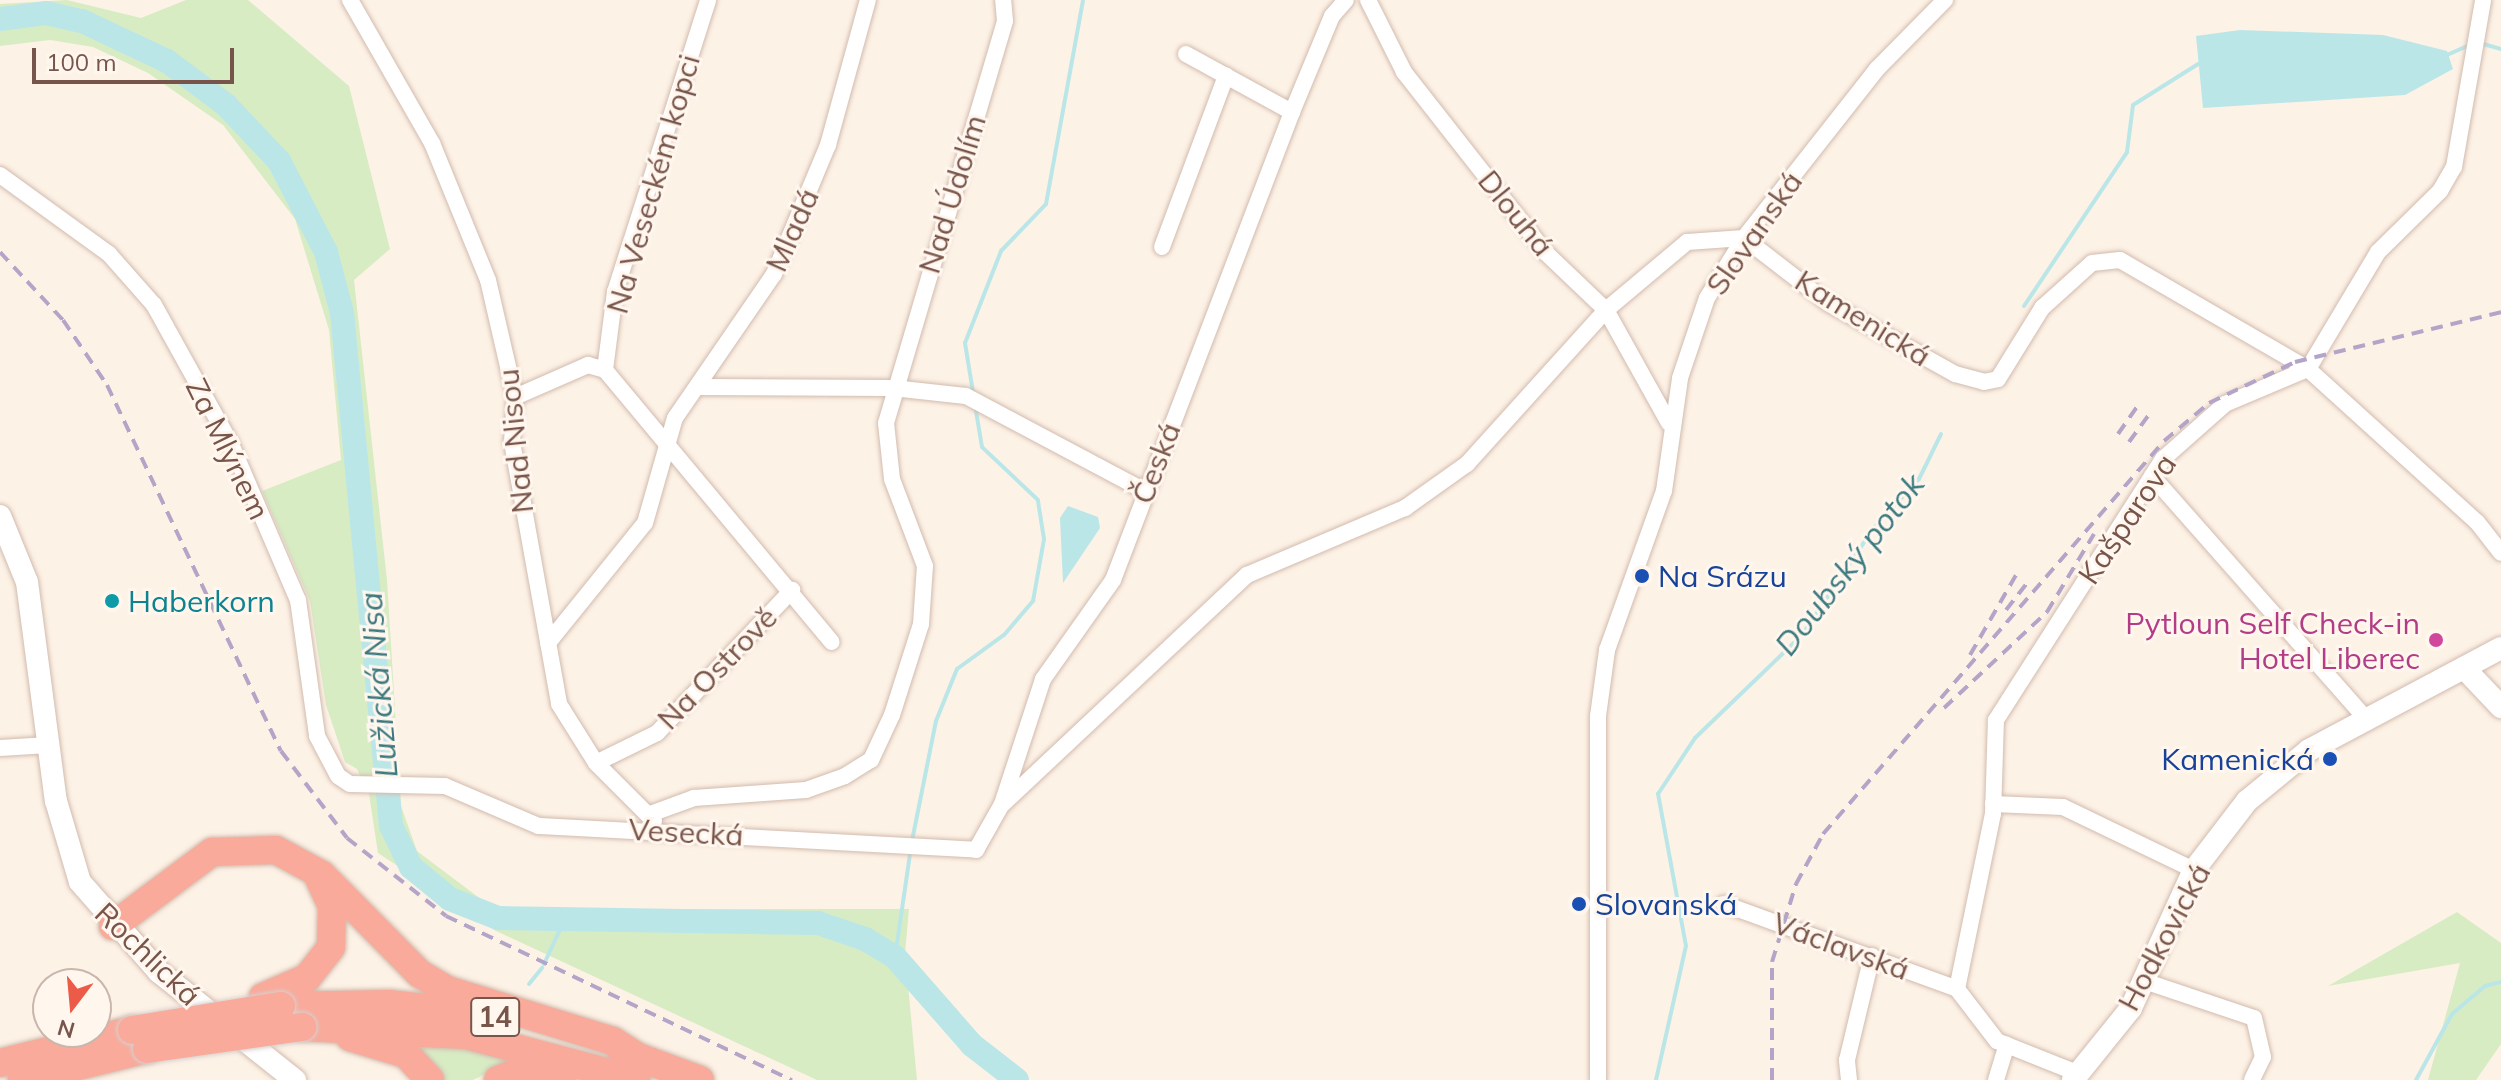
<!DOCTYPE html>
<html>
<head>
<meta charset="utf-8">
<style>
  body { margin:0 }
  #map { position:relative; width:2501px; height:1080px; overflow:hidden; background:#fdf2e6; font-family:Mulish,sans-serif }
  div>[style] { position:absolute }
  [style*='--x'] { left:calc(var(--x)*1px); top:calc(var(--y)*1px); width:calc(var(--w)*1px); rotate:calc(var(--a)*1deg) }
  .green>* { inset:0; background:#d8ecc4 }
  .water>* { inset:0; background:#bae6e8 }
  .stream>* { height:4px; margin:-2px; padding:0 2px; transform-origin:2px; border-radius:2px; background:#bae6e8 }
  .river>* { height:24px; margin:-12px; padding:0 12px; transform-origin:12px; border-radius:12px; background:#bae6e8 }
  .roads { filter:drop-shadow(0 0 2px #d2bbae) drop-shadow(0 0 2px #d2bbae) }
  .street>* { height:16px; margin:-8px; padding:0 8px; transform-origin:8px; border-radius:8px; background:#fff }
  .secondary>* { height:22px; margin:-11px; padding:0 11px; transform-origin:11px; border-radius:11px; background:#fff }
  .highway>* { height:28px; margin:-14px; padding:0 14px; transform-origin:14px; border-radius:14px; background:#f9aa9b }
  .rail>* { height:4px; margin-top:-2px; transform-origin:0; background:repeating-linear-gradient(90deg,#b3a4c8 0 12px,transparent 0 20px) }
  .bridges { filter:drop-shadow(0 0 2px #d9cfcc) drop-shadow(0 0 2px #d9cfcc) }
  .highway-bridge>* { height:28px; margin:-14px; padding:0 14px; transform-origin:14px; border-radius:14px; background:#f9aa9b }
  .dots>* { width:22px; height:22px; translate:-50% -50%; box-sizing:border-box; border:4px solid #fff6ee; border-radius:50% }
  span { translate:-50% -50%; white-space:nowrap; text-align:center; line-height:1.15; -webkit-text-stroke:6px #fff6ee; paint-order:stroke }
  .shield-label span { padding:2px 6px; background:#fff6ee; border:2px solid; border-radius:6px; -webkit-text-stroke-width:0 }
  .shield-label { font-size:28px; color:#78554a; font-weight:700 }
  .street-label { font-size:30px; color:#78554a }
  .transit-label { font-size:30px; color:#164399 }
  .left { translate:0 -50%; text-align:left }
  .right { translate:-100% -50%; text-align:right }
  .culture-label { font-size:30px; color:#0d838f }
  .hotel-label { font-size:30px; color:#b23c85 }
  .water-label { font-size:32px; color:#3c797e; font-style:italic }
  .north { position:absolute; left:32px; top:968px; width:80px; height:80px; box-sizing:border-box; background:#fff6ee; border:2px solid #c9b6ac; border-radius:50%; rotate:196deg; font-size:22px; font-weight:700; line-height:32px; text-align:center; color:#78554a }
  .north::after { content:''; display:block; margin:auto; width:28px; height:36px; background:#eb5b47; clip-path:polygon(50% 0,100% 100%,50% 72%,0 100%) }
  .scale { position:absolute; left:32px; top:48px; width:202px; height:36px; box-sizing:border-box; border:4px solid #78554a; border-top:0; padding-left:10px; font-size:24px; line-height:28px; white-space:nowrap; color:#78554a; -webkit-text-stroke:6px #fff6ee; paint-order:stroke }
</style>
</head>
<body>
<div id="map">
  <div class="green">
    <i style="clip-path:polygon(67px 0,141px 18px,186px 0,248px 0,349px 86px,390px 249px,354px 280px,387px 580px,401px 806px,417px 851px,494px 909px,909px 909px,905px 953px,917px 1080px,817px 1080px,496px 931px,378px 853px,369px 794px,357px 769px,345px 762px,326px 705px,310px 601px,262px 491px,341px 460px,329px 330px,295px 219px,223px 125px,148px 73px,93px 47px,50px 40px,0 46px,0 4px)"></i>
    <i style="clip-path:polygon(2457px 912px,2501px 943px,2501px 1044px,2476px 1080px,2428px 1080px,2460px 963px,2328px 986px)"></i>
    <i style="clip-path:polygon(403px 1042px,463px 1048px,518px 1058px,473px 1080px,440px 1080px)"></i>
  </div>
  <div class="water">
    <i style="clip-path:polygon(2240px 30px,2383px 35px,2447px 51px,2453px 69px,2405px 95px,2203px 108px,2196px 36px)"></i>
    <i style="clip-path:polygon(1068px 506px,1098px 517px,1100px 528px,1063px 583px,1060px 518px)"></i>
  </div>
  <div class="stream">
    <i style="--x:2480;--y:43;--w:22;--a:16"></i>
    <i style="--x:2447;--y:55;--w:27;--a:-24"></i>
    <i style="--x:2024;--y:306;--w:185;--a:-56.2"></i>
    <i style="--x:2127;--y:152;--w:47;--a:-82.7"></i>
    <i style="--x:2133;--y:105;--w:77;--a:-32.2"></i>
    <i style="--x:973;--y:392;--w:50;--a:-99.3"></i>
    <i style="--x:965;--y:343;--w:99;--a:-68.6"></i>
    <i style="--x:1001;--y:251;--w:65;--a:-46.2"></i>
    <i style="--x:1046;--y:204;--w:207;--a:-79.7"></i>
    <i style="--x:912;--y:841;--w:122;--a:-78.7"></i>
    <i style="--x:936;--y:721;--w:56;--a:-68"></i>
    <i style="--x:957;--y:669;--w:58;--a:-35.9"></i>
    <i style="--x:1004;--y:635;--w:45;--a:-49.5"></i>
    <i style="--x:1033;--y:601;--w:63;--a:-79.9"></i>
    <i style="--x:1044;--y:539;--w:39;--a:-99"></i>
    <i style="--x:1038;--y:500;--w:77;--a:-136.6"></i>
    <i style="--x:982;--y:447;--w:43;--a:-99.5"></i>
    <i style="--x:895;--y:957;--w:104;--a:-81.7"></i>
    <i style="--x:544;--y:964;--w:47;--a:-65.1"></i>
    <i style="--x:529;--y:984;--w:21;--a:-51"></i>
    <i style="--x:1656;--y:1080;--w:137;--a:-77.4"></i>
    <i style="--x:1686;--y:946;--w:155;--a:-100.4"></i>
    <i style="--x:1658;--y:794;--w:67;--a:-56.5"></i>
    <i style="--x:1695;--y:738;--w:149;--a:-43.9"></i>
    <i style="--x:1802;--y:635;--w:128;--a:-56.2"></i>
    <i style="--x:1873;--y:529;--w:68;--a:-47.4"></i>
    <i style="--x:1919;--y:479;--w:50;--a:-63.9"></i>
    <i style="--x:2416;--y:1080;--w:75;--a:-61.4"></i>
    <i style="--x:2452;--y:1014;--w:43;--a:-40.3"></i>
    <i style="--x:2485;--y:986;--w:16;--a:-14"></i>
  </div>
  <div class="river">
    <i style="--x:0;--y:19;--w:46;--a:-7.4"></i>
    <i style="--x:46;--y:13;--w:37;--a:13"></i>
    <i style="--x:82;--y:21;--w:94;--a:25.2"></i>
    <i style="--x:167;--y:61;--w:74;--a:36.7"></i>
    <i style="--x:226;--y:105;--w:77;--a:46.6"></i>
    <i style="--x:279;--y:161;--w:102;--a:62.7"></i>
    <i style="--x:326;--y:252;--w:63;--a:75.3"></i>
    <i style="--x:342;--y:313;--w:515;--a:84.54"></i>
    <i style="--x:391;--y:826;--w:46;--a:64"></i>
    <i style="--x:411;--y:867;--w:50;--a:39.4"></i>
    <i style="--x:450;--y:899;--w:52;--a:21.6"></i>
    <i style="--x:498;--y:918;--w:320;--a:0.9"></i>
    <i style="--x:818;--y:923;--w:50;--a:18.8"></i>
    <i style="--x:865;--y:939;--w:35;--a:31"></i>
    <i style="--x:895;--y:957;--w:117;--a:48.8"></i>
    <i style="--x:972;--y:1045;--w:57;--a:37.9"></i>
  </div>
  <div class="roads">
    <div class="street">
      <i style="--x:350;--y:0;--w:165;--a:60.2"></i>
      <i style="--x:432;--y:143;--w:148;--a:67.8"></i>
      <i style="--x:488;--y:280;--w:120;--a:77"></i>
      <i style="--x:515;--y:397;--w:45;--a:93.8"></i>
      <i style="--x:512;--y:442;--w:266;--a:79.8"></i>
      <i style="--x:559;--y:704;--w:70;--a:57.9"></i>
      <i style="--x:596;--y:763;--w:82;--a:45"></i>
      <i style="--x:1368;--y:0;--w:80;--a:63.4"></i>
      <i style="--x:1404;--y:72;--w:229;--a:51.9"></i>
      <i style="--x:1545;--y:252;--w:84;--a:43.6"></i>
      <i style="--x:1606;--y:310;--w:129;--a:60.9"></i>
      <i style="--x:1186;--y:54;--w:121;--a:28.7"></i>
      <i style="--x:0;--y:175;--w:135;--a:35.9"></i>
      <i style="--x:109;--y:254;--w:68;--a:48.6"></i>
      <i style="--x:154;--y:305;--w:159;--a:61"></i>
      <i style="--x:231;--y:444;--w:170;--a:66.8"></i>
      <i style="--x:298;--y:600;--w:137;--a:82"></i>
      <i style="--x:317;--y:736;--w:45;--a:62.3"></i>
      <i style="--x:338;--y:776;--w:14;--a:34"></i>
      <i style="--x:350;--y:784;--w:95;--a:1.2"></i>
      <i style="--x:445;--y:786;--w:102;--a:23.1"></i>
      <i style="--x:539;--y:826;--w:438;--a:3.1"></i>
      <i style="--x:976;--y:850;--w:53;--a:-60.5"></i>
      <i style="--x:1002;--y:804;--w:132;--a:-71.8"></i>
      <i style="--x:1043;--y:679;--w:121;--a:-54.7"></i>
      <i style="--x:1113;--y:580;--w:501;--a:-69.07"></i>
      <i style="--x:1292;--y:112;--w:104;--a:-67.4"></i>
      <i style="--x:1332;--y:16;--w:21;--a:-49"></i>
      <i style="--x:1744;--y:238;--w:106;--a:37.7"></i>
      <i style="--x:1828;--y:303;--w:145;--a:29.2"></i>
      <i style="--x:1955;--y:374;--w:30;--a:15"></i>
      <i style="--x:1984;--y:382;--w:14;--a:-12"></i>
      <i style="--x:1998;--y:379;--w:84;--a:-58.2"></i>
      <i style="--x:2042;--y:308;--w:67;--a:-42"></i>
      <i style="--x:2092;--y:263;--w:28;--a:-6"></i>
      <i style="--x:2120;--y:260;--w:217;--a:30.1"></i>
      <i style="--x:2308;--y:369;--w:228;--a:42.2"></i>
      <i style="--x:2477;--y:522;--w:39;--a:52"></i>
      <i style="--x:1162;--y:247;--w:183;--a:-69.5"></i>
      <i style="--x:605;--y:370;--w:79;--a:-82.7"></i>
      <i style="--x:615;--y:292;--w:306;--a:-72.3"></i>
      <i style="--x:699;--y:387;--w:194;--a:0.3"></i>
      <i style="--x:893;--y:388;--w:73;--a:6.3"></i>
      <i style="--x:966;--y:396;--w:203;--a:28"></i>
      <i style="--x:515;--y:397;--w:80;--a:-23.7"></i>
      <i style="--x:588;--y:365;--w:18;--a:16"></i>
      <i style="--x:605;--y:370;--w:354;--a:50.2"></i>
      <i style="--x:2152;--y:476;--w:324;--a:48.6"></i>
      <i style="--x:548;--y:643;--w:154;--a:-51.1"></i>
      <i style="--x:645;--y:523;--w:109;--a:-74.1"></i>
      <i style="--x:675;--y:418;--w:175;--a:-55.5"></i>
      <i style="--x:774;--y:274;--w:140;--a:-67.3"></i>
      <i style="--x:828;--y:145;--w:150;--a:-74.6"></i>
      <i style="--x:0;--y:748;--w:49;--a:-3.5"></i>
      <i style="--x:596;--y:763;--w:68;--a:-26.2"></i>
      <i style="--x:657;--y:733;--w:197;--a:-46.6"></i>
      <i style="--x:1004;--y:803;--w:333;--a:-43.2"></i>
      <i style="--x:1247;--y:575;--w:172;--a:-23"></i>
      <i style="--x:1405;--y:508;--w:76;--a:-35.4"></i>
      <i style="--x:1467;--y:464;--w:207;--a:-47.9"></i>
      <i style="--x:1606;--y:310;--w:106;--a:-40"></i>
      <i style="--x:1687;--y:242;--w:57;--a:-4"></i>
      <i style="--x:1993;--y:804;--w:70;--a:2.5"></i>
      <i style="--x:2063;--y:807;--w:145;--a:25.7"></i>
      <i style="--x:653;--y:813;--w:44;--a:-20.1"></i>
      <i style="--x:694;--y:798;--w:112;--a:-4.1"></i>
      <i style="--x:806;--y:790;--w:41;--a:-19.7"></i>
      <i style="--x:845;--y:776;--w:31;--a:-32"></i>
      <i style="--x:871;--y:760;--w:50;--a:-65"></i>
      <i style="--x:892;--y:715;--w:96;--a:-72.3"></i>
      <i style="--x:921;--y:624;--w:58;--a:-86.1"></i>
      <i style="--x:925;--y:566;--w:93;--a:-110.8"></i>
      <i style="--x:892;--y:479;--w:56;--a:-96.1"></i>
      <i style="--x:886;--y:423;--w:419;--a:-73.5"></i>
      <i style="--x:1005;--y:21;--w:21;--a:-95"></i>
      <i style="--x:1724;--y:904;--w:248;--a:20"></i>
      <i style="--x:2144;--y:981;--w:116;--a:18.6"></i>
      <i style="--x:2254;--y:1018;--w:40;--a:77"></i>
      <i style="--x:2263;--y:1057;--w:25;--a:116"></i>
      <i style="--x:2077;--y:1073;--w:86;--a:-158.2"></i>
      <i style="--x:1997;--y:1041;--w:66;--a:-127.6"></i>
      <i style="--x:1957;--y:989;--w:179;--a:-78.4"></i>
      <i style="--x:1993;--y:814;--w:94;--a:-88.2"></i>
      <i style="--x:1996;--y:720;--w:310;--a:-57.4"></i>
      <i style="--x:2163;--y:459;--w:83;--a:-41.6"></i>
      <i style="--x:2225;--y:404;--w:90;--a:-22.9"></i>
      <i style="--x:2308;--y:369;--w:136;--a:-59.1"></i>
      <i style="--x:2378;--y:252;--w:87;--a:-44.5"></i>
      <i style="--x:2440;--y:191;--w:28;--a:-60"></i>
      <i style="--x:2454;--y:167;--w:169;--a:-80.1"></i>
      <i style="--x:1598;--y:1080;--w:364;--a:-90"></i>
      <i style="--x:1598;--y:716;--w:67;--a:-82.2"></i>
      <i style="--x:1607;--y:650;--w:169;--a:-70.3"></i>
      <i style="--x:1664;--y:491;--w:114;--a:-81.9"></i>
      <i style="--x:1680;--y:378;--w:84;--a:-71.4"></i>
      <i style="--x:1707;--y:298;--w:70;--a:-58.3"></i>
      <i style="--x:1744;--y:238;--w:215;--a:-51.8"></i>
      <i style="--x:1877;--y:69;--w:97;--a:-45.4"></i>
      <i style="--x:1849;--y:1080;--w:20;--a:-96"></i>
      <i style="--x:1847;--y:1060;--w:107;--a:-76.5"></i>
      <i style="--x:1996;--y:1080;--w:37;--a:-73"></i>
    </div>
    <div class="secondary">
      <i style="--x:0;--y:516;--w:71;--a:67.8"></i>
      <i style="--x:27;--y:582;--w:221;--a:82.5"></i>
      <i style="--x:56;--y:801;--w:84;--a:73.5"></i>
      <i style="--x:80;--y:882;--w:120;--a:48.7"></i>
      <i style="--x:159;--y:972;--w:174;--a:38.5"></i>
      <i style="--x:2464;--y:668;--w:54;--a:46.5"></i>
      <i style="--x:2073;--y:1080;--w:92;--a:-51.1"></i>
      <i style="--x:2131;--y:1008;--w:152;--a:-65.5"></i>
      <i style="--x:2194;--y:870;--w:87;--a:-52.5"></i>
      <i style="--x:2247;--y:801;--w:80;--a:-39.4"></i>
      <i style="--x:2309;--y:750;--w:217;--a:-28"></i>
    </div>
    <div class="highway">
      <i style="--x:113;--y:926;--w:124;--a:-36.8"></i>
      <i style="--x:212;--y:852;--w:64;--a:-1.8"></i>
      <i style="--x:276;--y:850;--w:52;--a:28.5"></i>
      <i style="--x:322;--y:875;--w:139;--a:45.3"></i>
      <i style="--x:420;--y:974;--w:34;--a:30"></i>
      <i style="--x:450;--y:991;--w:170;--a:17.1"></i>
      <i style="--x:613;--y:1041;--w:30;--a:33"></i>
      <i style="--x:263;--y:997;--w:48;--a:-23.4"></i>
      <i style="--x:307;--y:978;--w:39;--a:-52"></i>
      <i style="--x:331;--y:947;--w:41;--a:-88.6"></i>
      <i style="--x:332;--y:906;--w:29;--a:-115"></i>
      <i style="--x:281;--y:1006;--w:108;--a:-1.1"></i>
      <i style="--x:389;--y:1004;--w:93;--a:6.2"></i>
      <i style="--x:302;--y:1027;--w:164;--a:2.8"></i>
      <i style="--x:466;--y:1035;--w:176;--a:14.8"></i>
      <i style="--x:350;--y:1037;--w:59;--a:16.9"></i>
      <i style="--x:406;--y:1054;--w:35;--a:47"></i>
      <i style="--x:622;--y:1051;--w:83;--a:20.4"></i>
      <i style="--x:0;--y:1063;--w:136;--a:-14"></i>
      <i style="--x:22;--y:1080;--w:129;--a:-13.9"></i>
      <i style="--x:498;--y:1080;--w:31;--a:-22"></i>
      <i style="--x:527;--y:1068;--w:40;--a:1.4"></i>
    </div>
  </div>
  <div class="rail">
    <i style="--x:0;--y:252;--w:93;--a:47.2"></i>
    <i style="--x:63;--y:320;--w:78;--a:55.9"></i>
    <i style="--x:107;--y:385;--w:405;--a:64.6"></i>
    <i style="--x:281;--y:751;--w:109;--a:52.8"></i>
    <i style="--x:347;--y:838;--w:126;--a:38.2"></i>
    <i style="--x:446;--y:916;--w:383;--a:25.4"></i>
    <i style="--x:2118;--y:434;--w:37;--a:-55"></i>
    <i style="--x:2129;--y:442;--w:37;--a:-54"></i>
    <i style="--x:2006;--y:610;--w:34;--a:-52"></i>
    <i style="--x:1970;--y:655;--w:92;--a:-60.1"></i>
    <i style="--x:1944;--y:708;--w:141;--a:-43"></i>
    <i style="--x:2047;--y:612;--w:91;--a:-58.9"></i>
    <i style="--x:1772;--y:1080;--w:118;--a:-90"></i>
    <i style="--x:1772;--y:962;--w:82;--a:-72.9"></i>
    <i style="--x:1796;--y:884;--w:57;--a:-61.6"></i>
    <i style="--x:1823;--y:834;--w:520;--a:-49.05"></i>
    <i style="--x:2164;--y:441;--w:59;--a:-40.2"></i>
    <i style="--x:2209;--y:403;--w:95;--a:-25.5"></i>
    <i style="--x:2295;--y:362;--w:212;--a:-13.6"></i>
  </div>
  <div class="bridges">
    <div class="highway-bridge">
      <i style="--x:132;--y:1030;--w:151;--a:-9.2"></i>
      <i style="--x:147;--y:1049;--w:157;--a:-8.1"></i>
    </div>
  </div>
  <div class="dots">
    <i style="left:1642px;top:576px;background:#1a4fb4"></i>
    <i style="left:112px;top:601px;background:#0f9aa8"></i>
    <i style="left:2436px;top:640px;background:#d1479c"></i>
    <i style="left:2330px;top:759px;background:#1a4fb4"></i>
    <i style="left:1579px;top:904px;background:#1a4fb4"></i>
  </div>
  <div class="shield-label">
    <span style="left:495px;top:1017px">14</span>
  </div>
  <div class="street-label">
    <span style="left:653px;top:184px;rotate:-74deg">Na Veseckém kopci</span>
    <span style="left:952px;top:194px;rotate:-73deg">Nad Údolím</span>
    <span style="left:1516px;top:213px;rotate:51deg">Dlouhá</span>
    <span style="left:792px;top:230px;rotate:-66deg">Mladá</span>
    <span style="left:1754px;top:233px;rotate:-55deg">Slovanská</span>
    <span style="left:1863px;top:318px;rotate:32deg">Kamenická</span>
    <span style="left:515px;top:441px;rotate:-96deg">Nad Nisou</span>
    <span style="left:228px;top:449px;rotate:64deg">Za Mlýnem</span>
    <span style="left:1156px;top:463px;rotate:-69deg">Česká</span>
    <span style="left:2127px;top:519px;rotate:-56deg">Kašparova</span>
    <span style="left:717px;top:668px;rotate:-46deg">Na Ostrově</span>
    <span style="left:686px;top:832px;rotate:3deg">Vesecká</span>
    <span style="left:2164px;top:937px;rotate:-62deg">Hodkovická</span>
    <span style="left:1841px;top:946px;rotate:20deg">Václavská</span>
    <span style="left:148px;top:954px;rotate:44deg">Rochlická</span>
  </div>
  <div class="transit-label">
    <span class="left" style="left:1658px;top:576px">Na Srázu</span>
    <span class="right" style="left:2314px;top:759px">Kamenická</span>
    <span class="left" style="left:1595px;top:904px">Slovanská</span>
  </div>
  <div class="culture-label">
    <span class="left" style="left:128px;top:601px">Haberkorn</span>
  </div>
  <div class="hotel-label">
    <span class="right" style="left:2420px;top:640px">Pytloun Self Check-in<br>Hotel Liberec</span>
  </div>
  <div class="water-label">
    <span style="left:1849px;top:564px;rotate:-52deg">Doubský potok</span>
    <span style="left:378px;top:685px;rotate:-95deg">Lužická Nisa</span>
  </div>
  <div class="north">N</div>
  <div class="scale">100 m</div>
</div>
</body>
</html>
